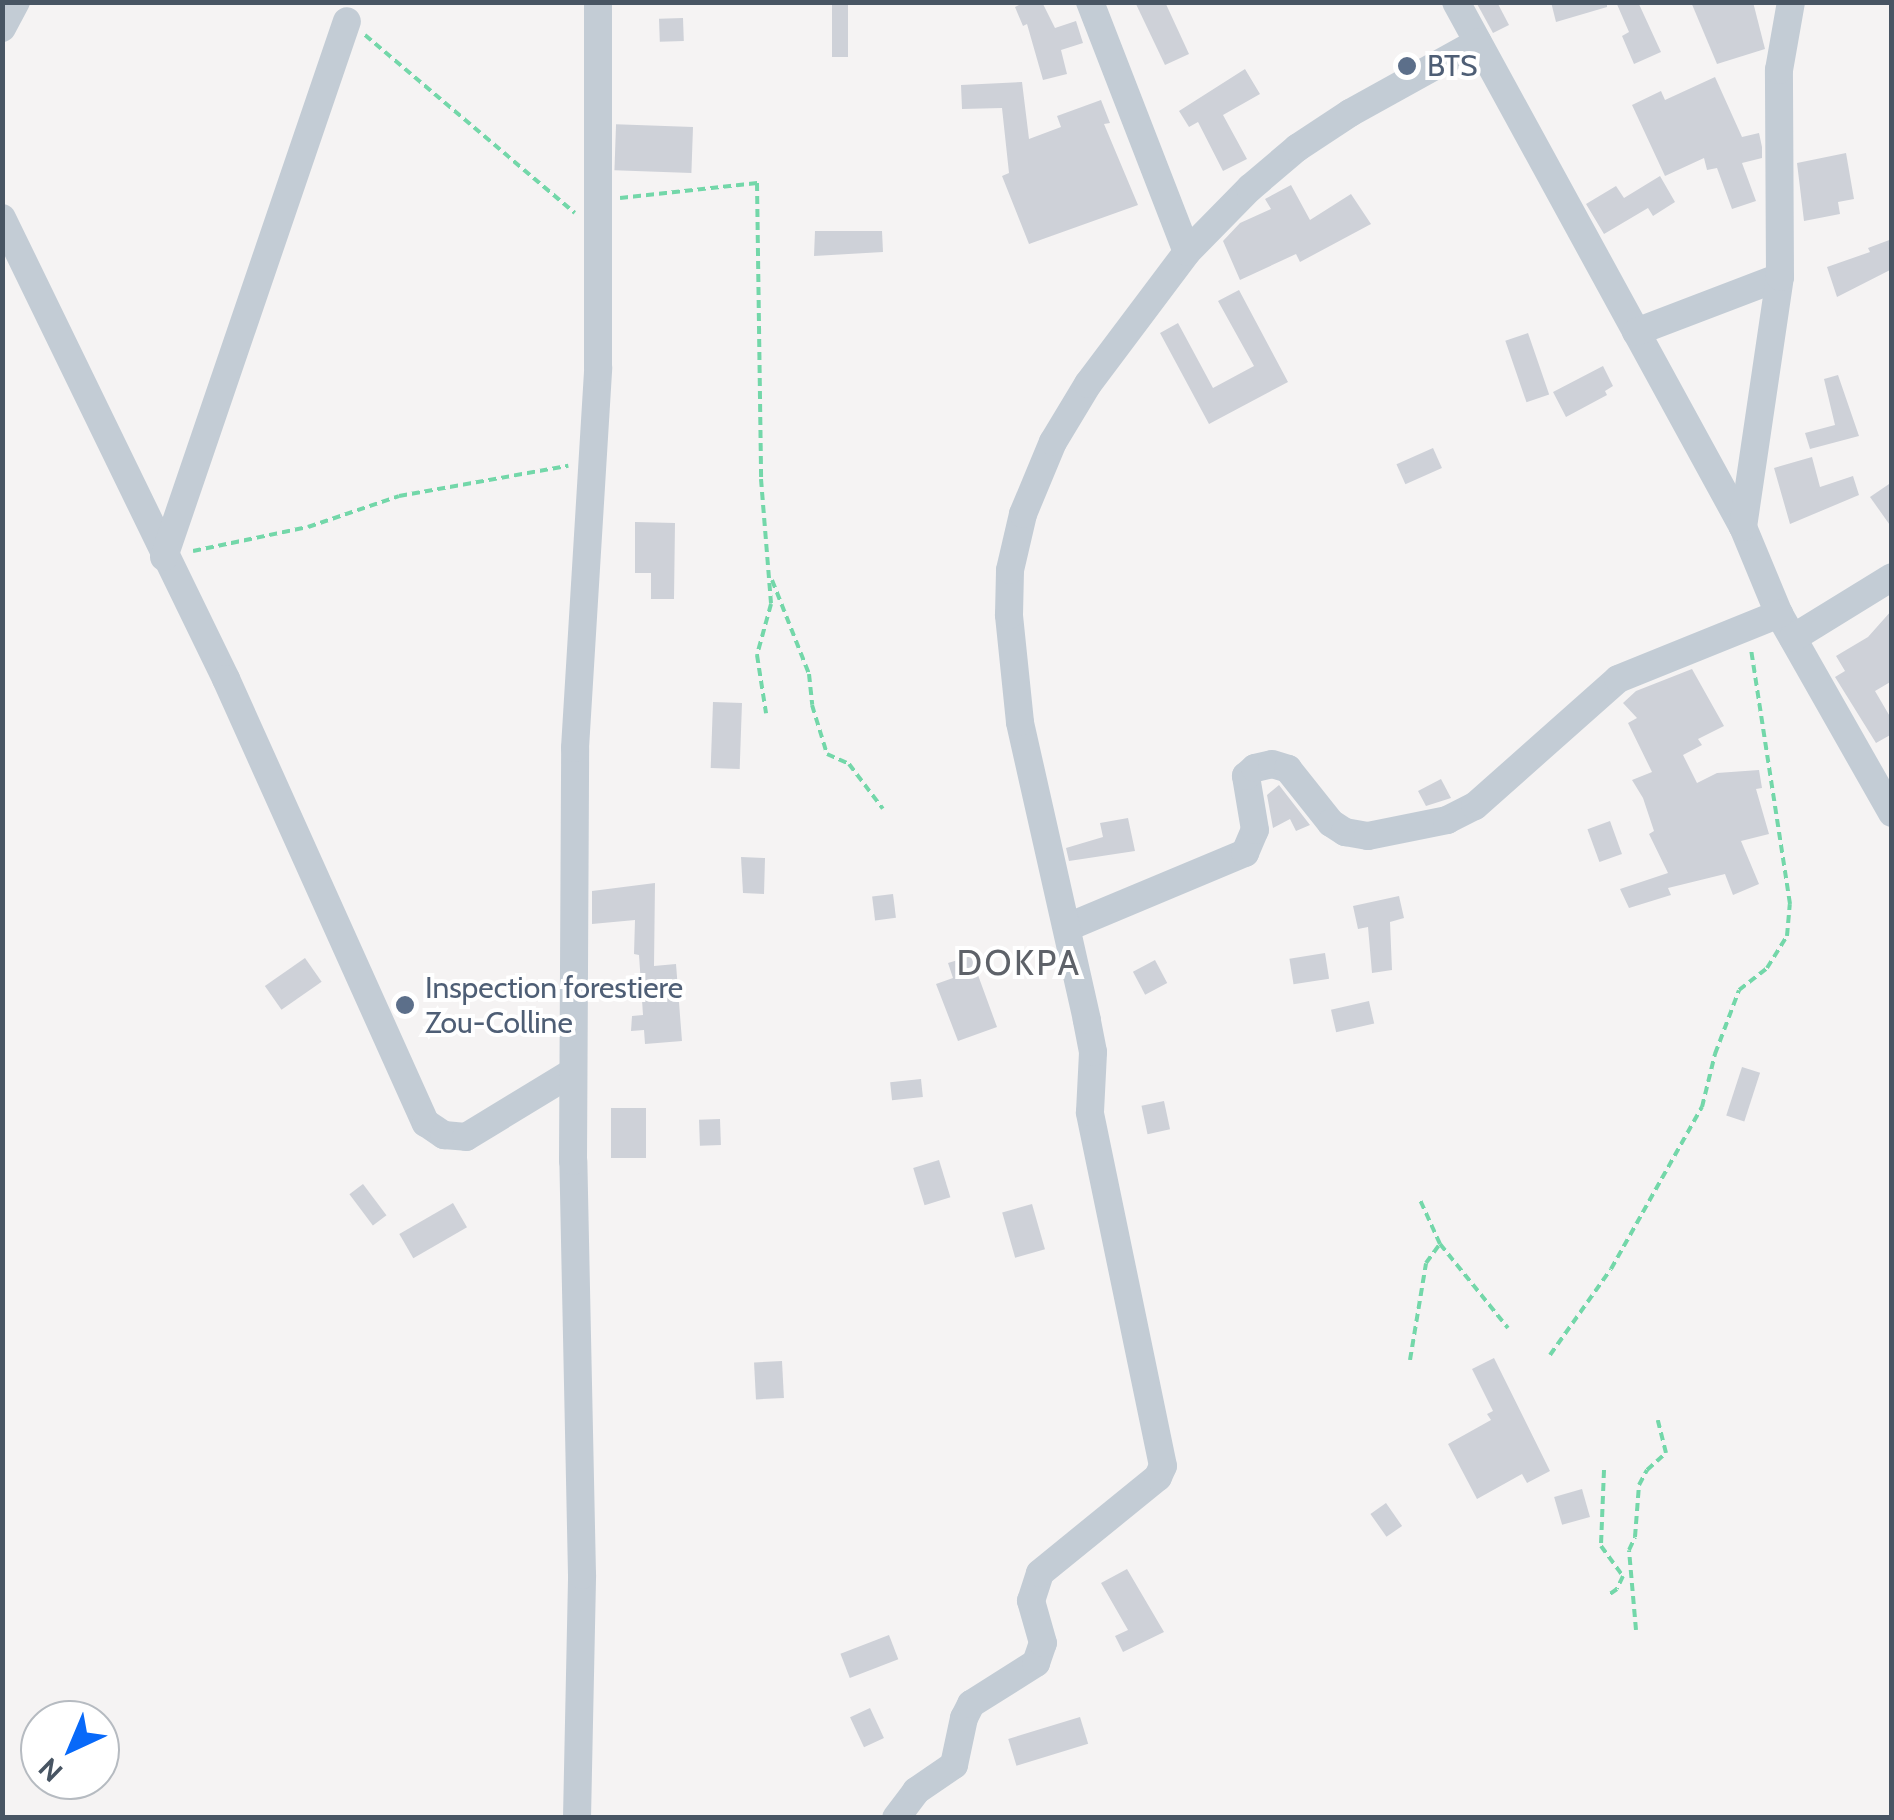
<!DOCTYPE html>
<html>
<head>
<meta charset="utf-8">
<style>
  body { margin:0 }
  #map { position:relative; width:1894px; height:1820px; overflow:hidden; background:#f5f3f3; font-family:Cabin,sans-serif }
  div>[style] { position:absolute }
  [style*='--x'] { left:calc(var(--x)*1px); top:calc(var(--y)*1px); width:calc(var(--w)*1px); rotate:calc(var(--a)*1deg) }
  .building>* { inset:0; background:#ced1d8; transform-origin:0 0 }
  .path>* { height:4px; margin-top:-2px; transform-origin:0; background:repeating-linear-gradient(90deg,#73d7a9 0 8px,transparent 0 13px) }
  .minor>* { height:28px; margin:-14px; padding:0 14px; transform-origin:14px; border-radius:14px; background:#c3ccd5 }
  .dots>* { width:28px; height:28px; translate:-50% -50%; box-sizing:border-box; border:5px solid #fff; border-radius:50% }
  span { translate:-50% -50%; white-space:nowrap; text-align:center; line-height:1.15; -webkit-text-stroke:8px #fff; paint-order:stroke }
  .service-label { font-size:30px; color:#4e5e75 }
  .left { translate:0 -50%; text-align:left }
  .quarter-label { font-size:35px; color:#5e6269; letter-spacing:2.5px }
  .frame { position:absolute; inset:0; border:5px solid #485563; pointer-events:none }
  .north { position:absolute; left:20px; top:1700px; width:100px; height:100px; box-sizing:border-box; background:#fff; border:2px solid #b6bbc1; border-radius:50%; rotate:224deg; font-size:28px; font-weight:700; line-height:40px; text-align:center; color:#485563 }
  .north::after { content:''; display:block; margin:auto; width:35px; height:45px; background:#0869f9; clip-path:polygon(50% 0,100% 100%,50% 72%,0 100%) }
</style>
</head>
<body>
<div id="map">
  <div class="building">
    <i style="left:832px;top:2px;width:16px;height:55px"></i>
    <i style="clip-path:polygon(1025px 2px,1042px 2px,1055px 28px,1076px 21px,1083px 43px,1061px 50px,1067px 74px,1043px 80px,1027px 24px,1023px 26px,1015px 7px)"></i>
    <i style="clip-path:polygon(1135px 2px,1165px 2px,1189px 54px,1165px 65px)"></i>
    <i style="clip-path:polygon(1476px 2px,1497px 2px,1509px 25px,1493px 33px)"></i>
    <i style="clip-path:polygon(1551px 2px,1607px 2px,1607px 7px,1556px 22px)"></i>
    <i style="clip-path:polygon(1616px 2px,1638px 2px,1661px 52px,1634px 64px,1622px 36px,1629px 32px)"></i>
    <i style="clip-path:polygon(1691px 2px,1753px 2px,1765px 49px,1717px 64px)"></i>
    <i style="left:683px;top:18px;width:23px;height:24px;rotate:88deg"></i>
    <i style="clip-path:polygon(1245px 69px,1260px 94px,1223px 115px,1247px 159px,1223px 171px,1198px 122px,1189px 127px,1179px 111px)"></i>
    <i style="clip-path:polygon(1715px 77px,1742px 137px,1759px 133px,1762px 147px,1762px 158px,1742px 163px,1756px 201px,1732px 209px,1717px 168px,1707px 170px,1704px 158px,1665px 176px,1632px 105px,1661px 91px,1665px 100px)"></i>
    <i style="clip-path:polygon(1022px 82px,1029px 139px,1061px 127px,1057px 116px,1101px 100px,1110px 123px,1104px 124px,1138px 205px,1029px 244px,1002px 176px,1009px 173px,1002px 108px,962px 109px,961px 85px)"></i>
    <i style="left:693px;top:127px;width:46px;height:77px;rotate:92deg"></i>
    <i style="clip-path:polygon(1846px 153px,1854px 199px,1838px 202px,1840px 214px,1804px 221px,1797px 163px)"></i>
    <i style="clip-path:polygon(1660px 176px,1675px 202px,1653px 216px,1648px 208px,1604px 234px,1586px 204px,1616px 186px,1624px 198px)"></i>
    <i style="clip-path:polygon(1291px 185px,1310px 220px,1351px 194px,1371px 224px,1300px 262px,1296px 254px,1240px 280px,1223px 241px,1240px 223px,1271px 209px,1265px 199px)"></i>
    <i style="clip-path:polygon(815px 231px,882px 231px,883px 252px,814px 256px)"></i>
    <i style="clip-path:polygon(1892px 239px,1892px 269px,1837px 297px,1827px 267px,1870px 252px,1868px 248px)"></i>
    <i style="clip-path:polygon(1239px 290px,1288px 382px,1209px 424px,1160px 333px,1178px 323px,1213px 388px,1254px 366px,1218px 301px)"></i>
    <i style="left:1528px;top:333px;width:65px;height:24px;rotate:71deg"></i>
    <i style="clip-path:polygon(1603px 366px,1613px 386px,1605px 391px,1607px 395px,1566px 417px,1553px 392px)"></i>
    <i style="clip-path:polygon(1838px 375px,1859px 436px,1810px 449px,1805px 433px,1835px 425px,1824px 379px)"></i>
    <i style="left:1433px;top:448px;width:22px;height:40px;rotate:66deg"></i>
    <i style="clip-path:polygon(1812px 457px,1820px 487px,1853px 476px,1859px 495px,1790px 524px,1774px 468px)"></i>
    <i style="clip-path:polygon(1892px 482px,1892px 528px,1870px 497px)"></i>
    <i style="clip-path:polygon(635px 522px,675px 523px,674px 599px,651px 599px,651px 573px,635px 573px)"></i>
    <i style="clip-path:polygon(1892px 610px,1892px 681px,1875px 691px,1892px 720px,1892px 734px,1876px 743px,1835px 677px,1845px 671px,1836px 656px,1868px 637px)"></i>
    <i style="clip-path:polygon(1692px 669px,1724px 726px,1698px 739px,1702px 745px,1683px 755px,1697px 783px,1717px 773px,1759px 770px,1762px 788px,1756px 789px,1769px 834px,1741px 841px,1759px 884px,1733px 895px,1725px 874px,1668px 888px,1671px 895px,1629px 908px,1620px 889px,1668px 873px,1649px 834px,1654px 831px,1643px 798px,1632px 780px,1652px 772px,1628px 723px,1637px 718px,1623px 703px,1636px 691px)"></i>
    <i style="left:713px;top:702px;width:29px;height:66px;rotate:2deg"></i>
    <i style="clip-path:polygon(1441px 779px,1451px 798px,1426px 806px,1418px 791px)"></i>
    <i style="clip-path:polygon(1279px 785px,1310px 825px,1296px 831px,1290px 819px,1273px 828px,1267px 795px)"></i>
    <i style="clip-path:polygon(1128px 818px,1135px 851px,1069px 861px,1066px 848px,1103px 837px,1100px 823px)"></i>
    <i style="left:1610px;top:821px;width:35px;height:24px;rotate:70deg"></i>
    <i style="clip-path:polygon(741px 857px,765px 858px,764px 894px,743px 893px)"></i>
    <i style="clip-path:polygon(655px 883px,654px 966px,676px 964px,682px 1041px,645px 1044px,644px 1030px,631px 1031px,632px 1016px,643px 1015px,639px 955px,634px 954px,635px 920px,592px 924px,592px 891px)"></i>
    <i style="left:893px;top:894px;width:24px;height:21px;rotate:83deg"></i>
    <i style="clip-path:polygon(1399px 896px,1404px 918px,1390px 922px,1392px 970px,1372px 973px,1368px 927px,1358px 929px,1353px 906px)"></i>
    <i style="left:1325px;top:953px;width:26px;height:36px;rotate:81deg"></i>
    <i style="clip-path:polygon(971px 956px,997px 1027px,958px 1041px,936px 984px,953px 978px,948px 963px)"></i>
    <i style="left:305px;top:958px;width:29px;height:49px;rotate:55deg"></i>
    <i style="left:1155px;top:960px;width:26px;height:25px;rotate:62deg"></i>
    <i style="left:1369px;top:1001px;width:23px;height:39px;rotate:77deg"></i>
    <i style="left:1742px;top:1067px;width:19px;height:51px;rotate:18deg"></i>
    <i style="left:921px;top:1079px;width:18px;height:31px;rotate:84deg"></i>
    <i style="left:1164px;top:1101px;width:29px;height:23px;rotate:78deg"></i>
    <i style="left:611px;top:1108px;width:35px;height:50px"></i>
    <i style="left:720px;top:1119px;width:26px;height:21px;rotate:88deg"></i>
    <i style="left:939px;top:1160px;width:39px;height:27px;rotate:73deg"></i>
    <i style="left:363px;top:1184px;width:39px;height:17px;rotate:53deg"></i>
    <i style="left:453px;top:1203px;width:28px;height:62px;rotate:60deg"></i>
    <i style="left:1032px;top:1204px;width:47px;height:31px;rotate:74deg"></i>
    <i style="clip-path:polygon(1494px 1358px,1550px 1471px,1527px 1483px,1522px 1474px,1477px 1499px,1448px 1444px,1491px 1420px,1487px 1414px,1493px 1411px,1472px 1369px)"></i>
    <i style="left:782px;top:1361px;width:37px;height:28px;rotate:87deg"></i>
    <i style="left:1582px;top:1489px;width:29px;height:29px;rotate:74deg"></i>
    <i style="left:1386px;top:1503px;width:28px;height:19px;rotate:55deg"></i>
    <i style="clip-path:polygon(1127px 1569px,1164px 1632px,1123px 1652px,1115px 1636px,1128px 1630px,1101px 1583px)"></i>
    <i style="left:889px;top:1635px;width:26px;height:52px;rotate:69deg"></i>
    <i style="left:870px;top:1708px;width:33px;height:22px;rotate:65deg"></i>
    <i style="left:1080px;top:1717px;width:28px;height:75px;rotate:73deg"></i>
  </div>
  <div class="path">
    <i style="--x:365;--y:35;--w:275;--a:40.3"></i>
    <i style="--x:620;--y:198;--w:138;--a:-6.2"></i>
    <i style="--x:757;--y:183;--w:296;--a:89.2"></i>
    <i style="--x:761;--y:479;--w:125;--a:85.4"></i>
    <i style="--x:771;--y:604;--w:53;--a:105.4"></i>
    <i style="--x:757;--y:655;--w:59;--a:81.2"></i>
    <i style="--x:193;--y:551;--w:117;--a:-11.8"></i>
    <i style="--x:308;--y:527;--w:96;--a:-18.8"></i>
    <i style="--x:399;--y:496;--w:172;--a:-10.1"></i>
    <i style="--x:772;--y:580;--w:101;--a:68.5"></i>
    <i style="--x:809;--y:674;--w:31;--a:84"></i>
    <i style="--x:812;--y:705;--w:51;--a:73"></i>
    <i style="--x:827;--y:754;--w:24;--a:24"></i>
    <i style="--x:849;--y:764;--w:56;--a:52.9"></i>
    <i style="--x:1440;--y:1244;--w:108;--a:51"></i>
    <i style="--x:1550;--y:1355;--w:105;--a:-54.7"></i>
    <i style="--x:1611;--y:1269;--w:186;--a:-60.7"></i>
    <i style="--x:1702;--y:1107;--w:55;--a:-76.2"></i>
    <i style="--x:1715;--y:1054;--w:68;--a:-69.4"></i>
    <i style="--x:1739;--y:990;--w:36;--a:-38"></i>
    <i style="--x:1767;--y:968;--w:38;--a:-58"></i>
    <i style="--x:1787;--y:936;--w:32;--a:-85"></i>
    <i style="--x:1790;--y:904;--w:257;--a:-98.7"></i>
    <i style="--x:1410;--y:1360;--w:98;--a:-80.6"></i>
    <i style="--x:1426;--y:1263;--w:24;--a:-54"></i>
    <i style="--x:1440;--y:1244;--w:48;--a:-114.4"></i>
    <i style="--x:1604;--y:1470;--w:76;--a:92.3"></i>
    <i style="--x:1601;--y:1546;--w:37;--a:54"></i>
    <i style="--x:1623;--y:1576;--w:14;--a:115"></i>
    <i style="--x:1617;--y:1589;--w:12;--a:145"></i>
    <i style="--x:1636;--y:1630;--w:80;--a:-95"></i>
    <i style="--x:1629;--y:1550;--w:14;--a:-65"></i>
    <i style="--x:1635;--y:1537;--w:52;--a:-85.6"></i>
    <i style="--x:1639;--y:1485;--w:17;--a:-62"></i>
    <i style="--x:1647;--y:1470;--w:25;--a:-42"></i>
    <i style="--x:1666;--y:1453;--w:34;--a:-104"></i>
  </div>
  <div class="minor">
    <i style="--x:1090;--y:2;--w:268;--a:68.8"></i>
    <i style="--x:1456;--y:2;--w:598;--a:61.34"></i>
    <i style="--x:1743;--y:527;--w:94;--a:67.5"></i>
    <i style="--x:1779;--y:614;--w:229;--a:60.4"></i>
    <i style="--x:2;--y:28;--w:30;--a:-62"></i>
    <i style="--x:2;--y:218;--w:513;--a:64.08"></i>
    <i style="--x:226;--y:679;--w:487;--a:65.8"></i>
    <i style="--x:426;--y:1123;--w:22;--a:34"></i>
    <i style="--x:444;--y:1135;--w:22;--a:5"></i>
    <i style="--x:466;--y:1137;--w:125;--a:-31.3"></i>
    <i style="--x:1636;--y:332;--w:154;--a:-20.9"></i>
    <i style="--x:1743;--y:527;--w:253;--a:-81.6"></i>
    <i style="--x:1780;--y:277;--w:207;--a:-90.3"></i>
    <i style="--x:1779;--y:70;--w:69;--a:-80"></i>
    <i style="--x:164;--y:557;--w:566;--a:-71.15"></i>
    <i style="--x:1793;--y:638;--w:116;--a:-31.6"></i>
    <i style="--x:1068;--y:927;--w:192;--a:-22.7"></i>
    <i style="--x:1245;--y:853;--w:25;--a:-67"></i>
    <i style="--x:1255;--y:830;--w:55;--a:-99.5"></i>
    <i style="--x:1246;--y:776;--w:12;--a:-42"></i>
    <i style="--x:1255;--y:768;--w:17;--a:-13"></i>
    <i style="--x:1272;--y:764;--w:17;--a:17"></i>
    <i style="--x:1288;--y:769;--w:69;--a:51.5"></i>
    <i style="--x:1331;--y:823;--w:17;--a:33"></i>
    <i style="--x:1345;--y:832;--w:23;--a:10"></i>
    <i style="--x:1368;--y:836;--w:81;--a:-11.4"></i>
    <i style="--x:1447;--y:820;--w:31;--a:-27"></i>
    <i style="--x:1475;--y:806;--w:191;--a:-41.6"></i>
    <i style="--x:1618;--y:679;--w:174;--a:-22"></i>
    <i style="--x:577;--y:1818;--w:243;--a:-88.8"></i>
    <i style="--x:582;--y:1575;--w:414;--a:-91.2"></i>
    <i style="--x:573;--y:1161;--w:413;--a:-89.7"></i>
    <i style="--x:575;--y:748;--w:381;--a:-86.5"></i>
    <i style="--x:598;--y:368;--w:366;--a:-90"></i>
    <i style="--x:896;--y:1818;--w:34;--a:-53"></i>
    <i style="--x:916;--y:1791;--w:46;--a:-34.4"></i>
    <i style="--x:954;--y:1765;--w:48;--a:-78"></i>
    <i style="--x:964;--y:1718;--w:16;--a:-63"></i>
    <i style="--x:971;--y:1704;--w:77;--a:-32.2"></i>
    <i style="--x:1036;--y:1663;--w:21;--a:-71"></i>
    <i style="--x:1043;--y:1643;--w:44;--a:-105.9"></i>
    <i style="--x:1031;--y:1601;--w:29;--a:-72"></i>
    <i style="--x:1040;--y:1573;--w:152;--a:-39.1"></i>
    <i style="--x:1158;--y:1477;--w:12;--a:-66"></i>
    <i style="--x:1163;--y:1466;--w:361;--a:-101.7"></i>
    <i style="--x:1090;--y:1112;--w:60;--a:-87.1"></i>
    <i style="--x:1093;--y:1052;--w:33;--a:-101"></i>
    <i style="--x:1087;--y:1020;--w:305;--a:-102.7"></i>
    <i style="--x:1020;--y:722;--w:108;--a:-95.9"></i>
    <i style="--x:1009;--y:615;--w:45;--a:-88.7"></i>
    <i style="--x:1010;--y:570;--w:57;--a:-76.9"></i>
    <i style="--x:1023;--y:514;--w:78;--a:-67.4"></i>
    <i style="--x:1053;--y:442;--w:68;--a:-58.9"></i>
    <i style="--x:1088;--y:384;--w:165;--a:-53.1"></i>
    <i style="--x:1187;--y:252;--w:90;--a:-45.5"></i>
    <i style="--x:1250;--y:188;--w:62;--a:-40.4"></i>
    <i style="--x:1297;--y:148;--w:64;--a:-33.4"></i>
    <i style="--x:1350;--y:113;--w:146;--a:-29"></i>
  </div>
  <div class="dots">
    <i style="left:1407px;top:66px;background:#5c6f8a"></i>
    <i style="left:405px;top:1005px;background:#5c6f8a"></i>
  </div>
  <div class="service-label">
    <span class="left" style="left:1427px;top:66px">BTS</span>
    <span class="left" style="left:425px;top:1005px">Inspection forestiere<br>Zou-Colline</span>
  </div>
  <div class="quarter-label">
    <span style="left:1019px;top:963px">DOKPA</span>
  </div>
  <div class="frame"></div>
  <div class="north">N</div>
</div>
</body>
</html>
